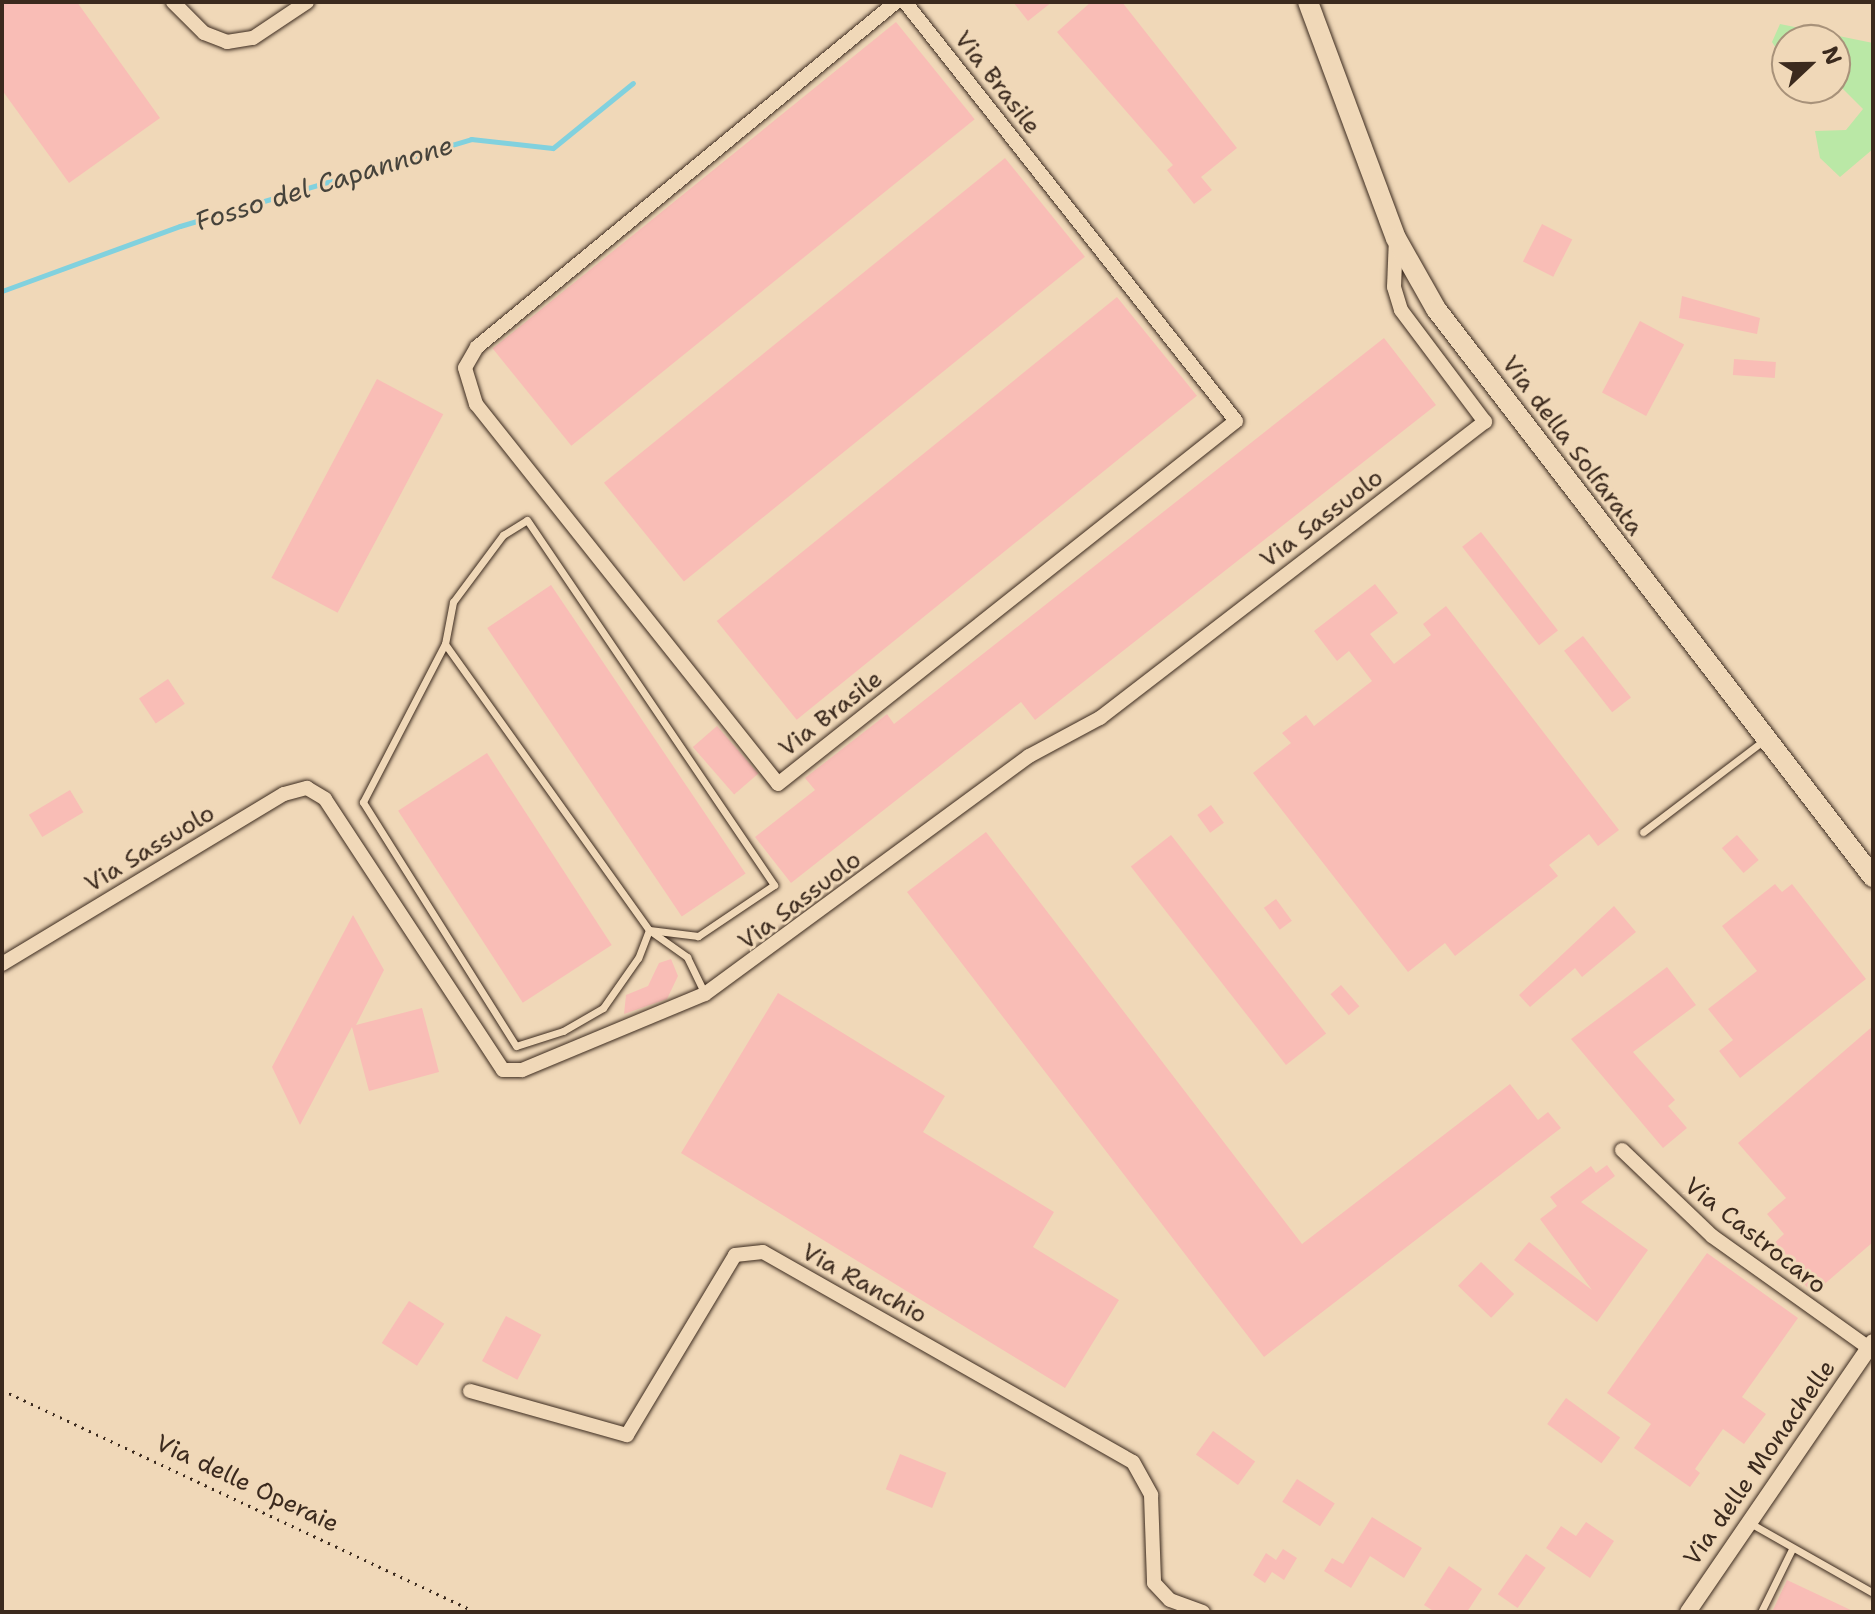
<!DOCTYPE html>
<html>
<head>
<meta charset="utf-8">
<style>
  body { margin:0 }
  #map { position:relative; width:1875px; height:1614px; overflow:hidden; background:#f0d8b8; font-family:"Shantell Sans",sans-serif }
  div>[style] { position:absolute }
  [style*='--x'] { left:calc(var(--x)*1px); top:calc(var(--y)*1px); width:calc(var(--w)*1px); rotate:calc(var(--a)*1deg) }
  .green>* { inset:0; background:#bae8a6 }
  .stream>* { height:5px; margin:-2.5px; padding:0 2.5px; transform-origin:2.5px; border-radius:2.5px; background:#81d1de }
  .building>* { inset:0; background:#f9bdb6; transform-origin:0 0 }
  .path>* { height:3px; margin-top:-1.5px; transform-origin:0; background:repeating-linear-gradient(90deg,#3b2a1e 0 2px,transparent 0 8px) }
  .roads { filter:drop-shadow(0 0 2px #3b2a1e) drop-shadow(0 0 2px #3b2a1e) }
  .service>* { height:7px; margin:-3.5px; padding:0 3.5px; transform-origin:3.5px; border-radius:3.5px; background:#f0d8b8 }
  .minor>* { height:14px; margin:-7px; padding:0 7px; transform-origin:7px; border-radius:7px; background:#f0d8b8 }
  .tertiary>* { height:16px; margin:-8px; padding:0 8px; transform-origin:8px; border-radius:8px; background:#f0d8b8 }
  .secondary>* { height:20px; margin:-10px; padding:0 10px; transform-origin:10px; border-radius:10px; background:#f0d8b8 }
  span { translate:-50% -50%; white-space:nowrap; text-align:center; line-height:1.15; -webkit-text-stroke:6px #f0d8b8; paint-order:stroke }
  .street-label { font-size:24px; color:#3b2a1e }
  .water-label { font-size:26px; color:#46433b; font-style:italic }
  .frame { position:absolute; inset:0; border:4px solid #3b2a1e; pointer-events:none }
  .north { position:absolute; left:1771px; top:24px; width:80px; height:80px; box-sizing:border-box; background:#f0d8b8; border:2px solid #a8927a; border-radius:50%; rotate:68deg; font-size:22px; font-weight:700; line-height:32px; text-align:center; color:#3b2a1e }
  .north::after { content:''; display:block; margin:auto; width:28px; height:36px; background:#3b2a1e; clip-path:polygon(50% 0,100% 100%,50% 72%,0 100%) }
</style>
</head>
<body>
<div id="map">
  <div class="green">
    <i style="clip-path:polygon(1780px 24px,1873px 43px,1873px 149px,1840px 177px,1820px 158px,1815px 131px,1846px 130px,1863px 109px,1835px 81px,1835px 40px,1787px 40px,1787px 65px,1772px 42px)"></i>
  </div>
  <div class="stream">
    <i style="--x:2;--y:291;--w:189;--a:-20.1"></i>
    <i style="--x:180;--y:226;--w:304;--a:-16.6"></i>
    <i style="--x:471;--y:139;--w:82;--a:6.3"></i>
    <i style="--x:553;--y:148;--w:103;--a:-39.1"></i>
  </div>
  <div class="building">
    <i style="clip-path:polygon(2px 2px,77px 2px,160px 118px,69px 183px,2px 90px)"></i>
    <i style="clip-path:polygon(1013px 2px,1052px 2px,1028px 21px)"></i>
    <i style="clip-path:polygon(1091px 2px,1122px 2px,1237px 148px,1201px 177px,1212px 190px,1194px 204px,1167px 170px,1173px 165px,1057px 32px)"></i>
    <i style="left:896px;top:22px;width:125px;height:519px;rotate:51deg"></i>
    <i style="left:1005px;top:158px;width:127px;height:516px;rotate:51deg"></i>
    <i style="left:1542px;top:224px;width:34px;height:42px;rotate:27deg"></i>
    <i style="clip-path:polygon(1682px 296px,1760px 318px,1757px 334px,1679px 318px)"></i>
    <i style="left:1117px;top:297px;width:127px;height:515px;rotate:51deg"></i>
    <i style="left:1640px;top:321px;width:50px;height:81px;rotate:28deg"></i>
    <i style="clip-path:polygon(1384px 338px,1436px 405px,1035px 720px,1021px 702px,791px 883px,755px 837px,815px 790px,805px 778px,887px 714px,894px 724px)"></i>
    <i style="left:1734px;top:359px;width:42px;height:16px;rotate:4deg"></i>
    <i style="left:377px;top:379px;width:75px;height:225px;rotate:28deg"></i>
    <i style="left:1481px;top:532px;width:125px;height:24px;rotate:52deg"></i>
    <i style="clip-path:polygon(1375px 584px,1398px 613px,1370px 634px,1394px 664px,1431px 635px,1423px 624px,1446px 606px,1619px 830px,1598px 846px,1589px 834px,1549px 865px,1558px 876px,1455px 956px,1445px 943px,1408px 972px,1253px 773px,1291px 743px,1282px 733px,1306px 715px,1314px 726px,1372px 681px,1349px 651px,1337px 661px,1314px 631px)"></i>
    <i style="left:551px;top:585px;width:348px;height:77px;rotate:56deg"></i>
    <i style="left:1583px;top:636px;width:78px;height:24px;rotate:52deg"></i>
    <i style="left:168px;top:679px;width:30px;height:35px;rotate:56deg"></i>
    <i style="left:717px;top:726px;width:63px;height:32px;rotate:49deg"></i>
    <i style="left:487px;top:753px;width:229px;height:106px;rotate:57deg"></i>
    <i style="left:70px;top:790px;width:26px;height:48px;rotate:59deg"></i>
    <i style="left:1211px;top:805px;width:22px;height:17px;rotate:54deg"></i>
    <i style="clip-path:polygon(986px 832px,1302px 1244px,1510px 1084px,1538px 1120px,1548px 1112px,1561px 1128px,1264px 1357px,907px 892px)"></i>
    <i style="left:1171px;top:835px;width:252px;height:51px;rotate:52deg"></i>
    <i style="left:1737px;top:835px;width:33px;height:20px;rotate:49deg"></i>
    <i style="clip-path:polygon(1775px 884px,1782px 892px,1792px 884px,1866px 979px,1740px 1078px,1719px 1051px,1733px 1040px,1708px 1009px,1757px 971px,1722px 926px)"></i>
    <i style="left:1276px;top:899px;width:27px;height:15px;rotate:54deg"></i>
    <i style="clip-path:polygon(1614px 906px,1636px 932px,1582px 977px,1575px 968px,1530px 1007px,1519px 995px)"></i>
    <i style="clip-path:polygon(353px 915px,384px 970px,356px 1025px,422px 1008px,439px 1072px,369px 1091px,352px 1027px,300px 1125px,272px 1067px)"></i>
    <i style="clip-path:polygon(671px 959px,678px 976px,667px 999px,624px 1014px,626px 995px,648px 986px,659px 963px)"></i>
    <i style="clip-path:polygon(1667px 967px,1696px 1005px,1633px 1052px,1675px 1100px,1668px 1106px,1687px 1128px,1663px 1148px,1571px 1039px)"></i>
    <i style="left:1341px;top:985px;width:28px;height:14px;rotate:49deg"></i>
    <i style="clip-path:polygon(778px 993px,945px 1096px,923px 1132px,1054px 1212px,1033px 1247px,1119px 1300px,1065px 1388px,681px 1153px)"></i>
    <i style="clip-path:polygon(1873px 1026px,1873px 1242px,1813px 1294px,1771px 1246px,1784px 1234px,1767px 1214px,1786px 1198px,1738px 1143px)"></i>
    <i style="clip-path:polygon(1607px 1165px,1615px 1176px,1581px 1202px,1648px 1250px,1597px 1322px,1514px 1260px,1529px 1242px,1592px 1290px,1540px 1219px,1557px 1206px,1550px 1197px,1591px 1166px,1596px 1173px)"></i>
    <i style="clip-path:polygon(1707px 1253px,1798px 1318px,1742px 1397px,1766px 1414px,1744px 1444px,1723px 1429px,1695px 1469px,1700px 1473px,1690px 1487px,1634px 1448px,1651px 1424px,1607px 1393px)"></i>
    <i style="left:1481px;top:1262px;width:46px;height:33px;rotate:44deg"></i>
    <i style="left:409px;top:1301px;width:42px;height:50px;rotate:33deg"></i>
    <i style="left:506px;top:1316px;width:40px;height:51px;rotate:28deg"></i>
    <i style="left:1566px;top:1398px;width:67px;height:32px;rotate:36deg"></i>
    <i style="left:1213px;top:1431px;width:52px;height:29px;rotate:36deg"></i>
    <i style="left:900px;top:1454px;width:50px;height:38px;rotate:22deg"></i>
    <i style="left:1297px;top:1479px;width:45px;height:27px;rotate:33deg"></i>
    <i style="clip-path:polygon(1372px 1517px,1422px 1548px,1404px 1578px,1370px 1556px,1351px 1588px,1324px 1571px,1332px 1558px,1343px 1564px)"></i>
    <i style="clip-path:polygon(1586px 1522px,1614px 1541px,1590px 1578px,1546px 1548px,1561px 1526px,1576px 1536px)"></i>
    <i style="clip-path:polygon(1283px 1549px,1297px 1558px,1284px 1580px,1272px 1572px,1265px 1583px,1253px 1575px,1266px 1553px,1276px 1560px)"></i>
    <i style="left:1526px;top:1554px;width:24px;height:49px;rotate:35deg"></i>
    <i style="clip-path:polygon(1449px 1566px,1482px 1589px,1467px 1612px,1435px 1612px,1424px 1605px)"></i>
    <i style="clip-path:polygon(1787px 1580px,1855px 1612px,1772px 1612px)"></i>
  </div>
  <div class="path">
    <i style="--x:2;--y:1390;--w:523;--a:25.1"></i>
  </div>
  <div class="roads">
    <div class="service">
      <i style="--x:445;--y:644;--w:351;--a:54.5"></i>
      <i style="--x:649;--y:930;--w:30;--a:111"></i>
      <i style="--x:638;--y:958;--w:61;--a:125"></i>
      <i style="--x:603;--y:1008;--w:46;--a:150.1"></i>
      <i style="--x:563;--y:1031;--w:49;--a:162.3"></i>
      <i style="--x:516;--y:1046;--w:288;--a:-122.1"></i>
      <i style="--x:363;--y:802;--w:178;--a:-62.6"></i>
      <i style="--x:445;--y:644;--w:43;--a:-79.2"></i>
      <i style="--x:453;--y:602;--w:84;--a:-53.3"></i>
      <i style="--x:503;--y:535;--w:28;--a:-32"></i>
      <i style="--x:527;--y:520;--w:441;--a:55.9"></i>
      <i style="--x:774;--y:885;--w:92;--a:146.1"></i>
      <i style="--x:698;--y:936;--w:49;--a:-173"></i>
      <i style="--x:649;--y:930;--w:47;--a:35.4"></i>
      <i style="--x:687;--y:957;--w:41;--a:64.1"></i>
      <i style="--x:1643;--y:832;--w:152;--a:-37.2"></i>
      <i style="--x:1750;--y:1523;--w:142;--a:29.6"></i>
      <i style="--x:1761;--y:1612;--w:70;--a:-63.8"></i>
    </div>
    <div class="minor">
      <i style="--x:173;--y:2;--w:44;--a:45"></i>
      <i style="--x:204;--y:33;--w:25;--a:21"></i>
      <i style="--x:227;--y:42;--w:26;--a:-9"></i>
      <i style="--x:253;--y:38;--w:65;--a:-33.7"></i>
      <i style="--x:896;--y:2;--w:543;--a:140.53"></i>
      <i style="--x:477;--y:347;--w:24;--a:120"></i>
      <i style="--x:465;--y:368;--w:38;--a:73"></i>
      <i style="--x:476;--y:404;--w:485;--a:51.5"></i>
      <i style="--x:778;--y:784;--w:584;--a:-38.4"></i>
      <i style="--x:1236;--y:421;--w:534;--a:-128.31"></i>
      <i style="--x:2;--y:964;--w:329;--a:-31.1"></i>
      <i style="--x:284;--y:794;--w:24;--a:-15"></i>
      <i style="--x:307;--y:788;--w:21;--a:31"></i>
      <i style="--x:325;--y:799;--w:324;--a:56.7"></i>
      <i style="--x:503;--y:1070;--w:19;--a:0"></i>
      <i style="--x:522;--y:1070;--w:198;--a:-22.6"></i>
      <i style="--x:705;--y:994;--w:402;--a:-36.3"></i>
      <i style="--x:1029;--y:756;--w:81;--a:-28.2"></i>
      <i style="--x:1100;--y:718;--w:486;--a:-37.6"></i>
      <i style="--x:1485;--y:422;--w:140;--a:-126.9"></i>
      <i style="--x:1401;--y:310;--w:24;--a:-107"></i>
      <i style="--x:1394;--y:287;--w:49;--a:-87.7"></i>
      <i style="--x:1622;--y:1150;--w:124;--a:43.7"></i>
      <i style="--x:1712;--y:1236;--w:193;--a:35.5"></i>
      <i style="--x:470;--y:1391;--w:163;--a:15.7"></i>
      <i style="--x:627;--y:1435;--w:210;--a:-59"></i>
      <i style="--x:735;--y:1255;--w:28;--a:-6"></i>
      <i style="--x:763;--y:1252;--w:425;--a:29.6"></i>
      <i style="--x:1133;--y:1462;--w:38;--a:61"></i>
      <i style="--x:1151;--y:1495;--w:88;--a:88"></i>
      <i style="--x:1154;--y:1583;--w:23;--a:47"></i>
      <i style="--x:1170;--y:1600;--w:35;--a:20"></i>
    </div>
    <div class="tertiary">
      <i style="--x:1688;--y:1612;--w:327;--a:-55.6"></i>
    </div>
    <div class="secondary">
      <i style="--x:1308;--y:2;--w:252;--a:69.6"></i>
      <i style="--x:1396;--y:238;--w:81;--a:60.6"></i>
      <i style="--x:1436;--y:309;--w:717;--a:52.43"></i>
    </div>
  </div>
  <div class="street-label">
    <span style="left:997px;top:83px;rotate:52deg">Via Brasile</span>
    <span style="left:1572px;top:446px;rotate:53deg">Via della Solfarata</span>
    <span style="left:1322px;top:519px;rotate:-37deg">Via Sassuolo</span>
    <span style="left:831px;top:714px;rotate:-38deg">Via Brasile</span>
    <span style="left:150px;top:849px;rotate:-31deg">Via Sassuolo</span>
    <span style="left:800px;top:901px;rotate:-37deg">Via Sassuolo</span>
    <span style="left:1755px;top:1236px;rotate:38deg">Via Castrocaro</span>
    <span style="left:864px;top:1284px;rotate:29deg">Via Ranchio</span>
    <span style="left:1760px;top:1463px;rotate:-55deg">Via delle Monachelle</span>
    <span style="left:247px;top:1484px;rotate:25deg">Via delle Operaie</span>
  </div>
  <div class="water-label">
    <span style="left:324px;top:183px;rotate:-17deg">Fosso del Capannone</span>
  </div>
  <div class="frame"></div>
  <div class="north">N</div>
</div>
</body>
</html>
